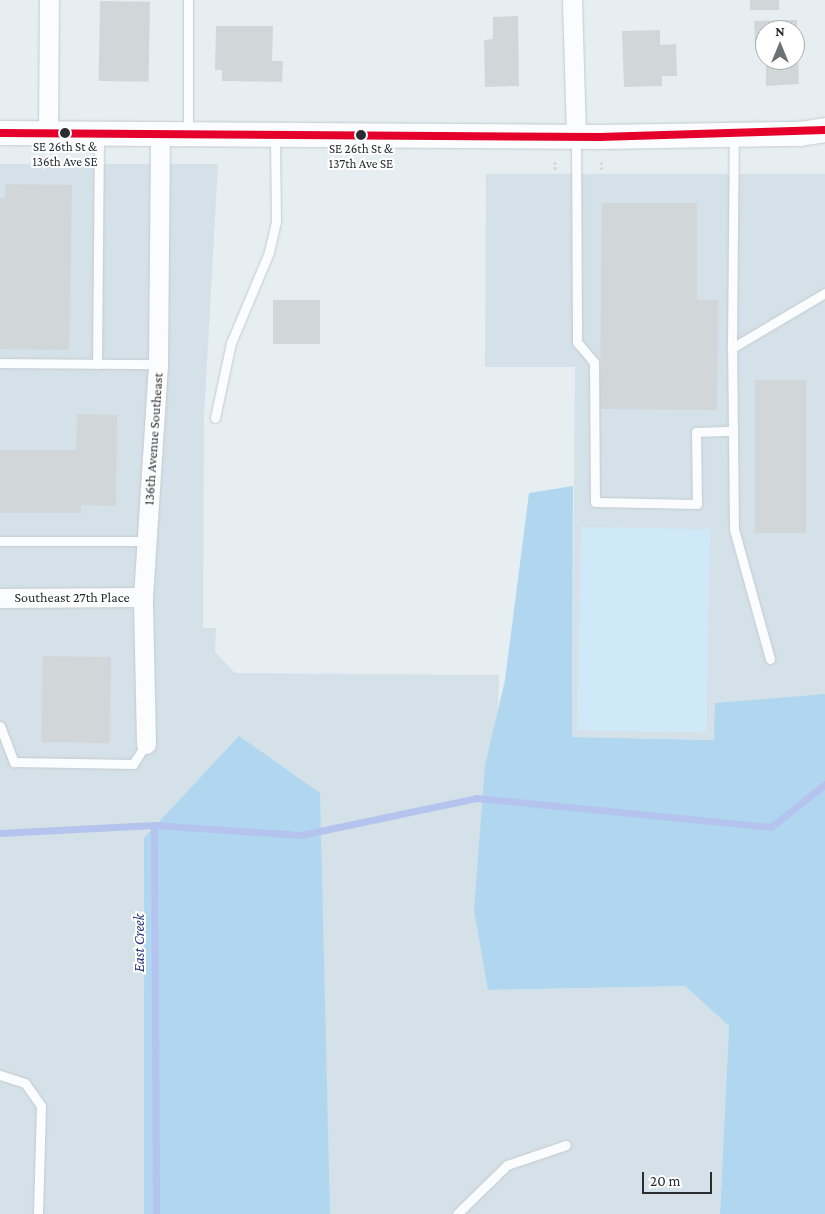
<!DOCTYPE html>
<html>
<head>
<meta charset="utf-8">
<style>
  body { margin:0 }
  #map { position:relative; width:825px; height:1214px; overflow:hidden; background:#e7eef2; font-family:"Crimson Pro",serif }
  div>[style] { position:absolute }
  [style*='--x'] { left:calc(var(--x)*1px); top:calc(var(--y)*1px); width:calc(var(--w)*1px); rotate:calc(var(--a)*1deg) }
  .built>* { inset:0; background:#d4e1e8 }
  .green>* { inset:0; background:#d0e9f8; transform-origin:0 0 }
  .forest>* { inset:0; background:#b0d7ef }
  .stream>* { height:7px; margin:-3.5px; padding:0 3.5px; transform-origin:3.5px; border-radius:3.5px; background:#b5c4ee }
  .building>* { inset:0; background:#d1d7d9; transform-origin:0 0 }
  .path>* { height:3px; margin-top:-1.5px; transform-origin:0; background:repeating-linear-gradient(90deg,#d5d7d8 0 2.5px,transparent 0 5px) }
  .roads { filter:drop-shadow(0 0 1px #c4cacd) drop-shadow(0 0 1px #c4cacd) }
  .service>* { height:9px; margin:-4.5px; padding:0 4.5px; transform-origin:4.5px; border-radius:4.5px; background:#fbfcfd }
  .minor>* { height:19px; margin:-9.5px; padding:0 9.5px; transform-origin:9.5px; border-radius:9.5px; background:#fbfcfd }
  .tertiary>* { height:24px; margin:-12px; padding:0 12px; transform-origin:12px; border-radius:12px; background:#fbfcfd }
  .bus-1>* { height:8px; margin:-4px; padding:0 4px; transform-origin:4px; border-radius:4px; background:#e4002b }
  .dots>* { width:14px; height:14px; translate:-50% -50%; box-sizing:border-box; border:2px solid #fff; border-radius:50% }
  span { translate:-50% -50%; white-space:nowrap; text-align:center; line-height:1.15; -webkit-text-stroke:4px #fff; paint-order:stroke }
  .bus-label { font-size:13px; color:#292d30 }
  .street-label { font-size:14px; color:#292d30 }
  .water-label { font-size:15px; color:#2a377c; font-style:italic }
  .north { position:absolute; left:755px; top:20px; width:50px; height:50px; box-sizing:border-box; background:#fff; border:1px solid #a9abac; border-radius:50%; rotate:0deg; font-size:14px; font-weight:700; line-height:20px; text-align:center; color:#292d30 }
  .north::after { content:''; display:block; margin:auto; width:18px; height:22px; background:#6c7174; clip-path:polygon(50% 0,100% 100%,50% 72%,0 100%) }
  .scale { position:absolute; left:642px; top:1172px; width:70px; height:22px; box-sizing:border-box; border:2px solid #292d30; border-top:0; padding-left:6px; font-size:15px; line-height:18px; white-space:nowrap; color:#292d30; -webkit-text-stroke:4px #fff; paint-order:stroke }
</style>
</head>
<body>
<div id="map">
  <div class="built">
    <i style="clip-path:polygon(0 164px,218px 164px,204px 417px,203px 628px,216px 628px,215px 652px,235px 673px,499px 675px,488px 990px,685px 986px,729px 1026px,720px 1214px,0 1214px)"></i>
    <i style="clip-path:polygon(486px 174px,825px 174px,825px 694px,715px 740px,572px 737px,575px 367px,485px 367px)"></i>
  </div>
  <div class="green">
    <i style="left:581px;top:527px;width:129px;height:203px;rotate:1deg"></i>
  </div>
  <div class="forest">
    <i style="clip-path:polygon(573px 486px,572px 737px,714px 740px,715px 703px,825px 694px,825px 1214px,720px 1214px,729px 1026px,685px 986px,488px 990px,474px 910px,485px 765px,505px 680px,529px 493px)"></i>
    <i style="clip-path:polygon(239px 736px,320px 793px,330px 1214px,144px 1214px,144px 838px)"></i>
  </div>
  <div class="stream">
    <i style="--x:154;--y:825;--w:147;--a:3.9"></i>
    <i style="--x:301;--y:835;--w:179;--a:-11.9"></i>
    <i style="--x:476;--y:798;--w:296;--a:5.6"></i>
    <i style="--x:771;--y:827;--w:69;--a:-38.5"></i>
    <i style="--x:0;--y:833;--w:154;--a:-3"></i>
    <i style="--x:154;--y:825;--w:389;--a:89.7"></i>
  </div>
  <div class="building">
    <i style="left:750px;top:0;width:29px;height:10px"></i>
    <i style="left:100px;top:1px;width:50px;height:80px;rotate:1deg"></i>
    <i style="clip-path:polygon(518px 16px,519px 86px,485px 87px,484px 40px,493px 39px,493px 17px)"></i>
    <i style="clip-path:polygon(797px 20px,799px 84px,766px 86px,766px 60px,795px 60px,795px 30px,765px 30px,765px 45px,755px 45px,754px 21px)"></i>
    <i style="clip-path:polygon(216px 26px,273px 26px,272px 61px,283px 61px,282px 82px,222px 81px,222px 70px,215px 70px)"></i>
    <i style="clip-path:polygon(660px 30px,660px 45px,676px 44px,677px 76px,662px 76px,662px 86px,624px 87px,622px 31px)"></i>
    <i style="clip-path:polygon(6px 184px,72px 185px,69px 350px,0 349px,0 198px,5px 198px)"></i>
    <i style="clip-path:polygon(602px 203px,697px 203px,697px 300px,718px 300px,717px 410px,600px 409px)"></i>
    <i style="left:273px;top:300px;width:47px;height:44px"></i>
    <i style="left:755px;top:380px;width:51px;height:153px"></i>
    <i style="clip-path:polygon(77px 414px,117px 415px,116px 506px,81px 505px,81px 513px,0 513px,0 450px,76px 450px)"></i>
    <i style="left:43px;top:656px;width:68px;height:86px;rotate:1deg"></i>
  </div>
  <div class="path">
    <i style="--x:555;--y:162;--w:8;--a:90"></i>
    <i style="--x:601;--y:162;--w:9;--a:84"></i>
  </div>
  <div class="roads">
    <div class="service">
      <i style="--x:188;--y:0;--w:133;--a:90"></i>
      <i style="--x:576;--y:138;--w:204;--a:89.7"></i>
      <i style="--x:577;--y:342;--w:26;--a:50"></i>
      <i style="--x:594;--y:362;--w:140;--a:89.6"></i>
      <i style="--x:595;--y:502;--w:102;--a:1.1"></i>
      <i style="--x:697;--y:504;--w:72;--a:-90.8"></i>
      <i style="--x:696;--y:432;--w:36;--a:-2"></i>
      <i style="--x:732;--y:348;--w:212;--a:-89.5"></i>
      <i style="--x:0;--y:363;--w:158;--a:0.4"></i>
      <i style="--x:97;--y:364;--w:230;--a:-89.5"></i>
      <i style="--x:215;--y:418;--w:77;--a:-78"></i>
      <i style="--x:231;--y:343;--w:99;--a:-67.3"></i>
      <i style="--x:269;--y:252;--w:31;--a:-77"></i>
      <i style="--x:276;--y:222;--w:87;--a:-90.7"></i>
      <i style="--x:0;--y:541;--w:147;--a:0"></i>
      <i style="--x:770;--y:659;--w:135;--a:-105.5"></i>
      <i style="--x:734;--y:529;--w:181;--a:-90.6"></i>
      <i style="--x:732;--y:348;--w:108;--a:-30.6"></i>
      <i style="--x:0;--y:726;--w:39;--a:69"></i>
      <i style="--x:14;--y:762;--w:119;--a:1"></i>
      <i style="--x:133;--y:764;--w:24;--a:-57"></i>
      <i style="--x:0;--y:1075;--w:26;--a:18"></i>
      <i style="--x:25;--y:1083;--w:28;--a:55"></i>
      <i style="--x:41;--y:1106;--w:108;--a:91.6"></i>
      <i style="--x:457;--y:1214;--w:70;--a:-44.4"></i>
      <i style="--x:507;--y:1165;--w:62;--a:-18.7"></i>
    </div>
    <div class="minor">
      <i style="--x:572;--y:0;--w:137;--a:88.3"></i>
      <i style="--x:48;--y:133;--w:133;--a:-89.6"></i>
      <i style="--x:0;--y:598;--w:143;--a:-0.4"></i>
      <i style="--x:146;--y:744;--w:147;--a:-91.2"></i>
      <i style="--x:143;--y:597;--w:233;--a:-86.3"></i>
      <i style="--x:158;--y:364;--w:230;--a:-89.5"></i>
    </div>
    <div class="tertiary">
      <i style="--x:0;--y:133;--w:600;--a:0.38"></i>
      <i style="--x:600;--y:137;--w:200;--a:-0.9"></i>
      <i style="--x:800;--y:134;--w:25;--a:-9"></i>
    </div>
  </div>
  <div class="bus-1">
    <i style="--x:0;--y:133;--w:600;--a:0.38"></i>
    <i style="--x:600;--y:137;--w:225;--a:-1.8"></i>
  </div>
  <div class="dots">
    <i style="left:65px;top:133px;background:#292d30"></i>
    <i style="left:361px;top:135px;background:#292d30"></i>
  </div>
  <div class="bus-label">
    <span style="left:65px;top:155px">SE 26th St &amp;<br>136th Ave SE</span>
    <span style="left:361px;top:157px">SE 26th St &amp;<br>137th Ave SE</span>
  </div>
  <div class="street-label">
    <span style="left:153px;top:439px;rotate:-86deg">136th Avenue Southeast</span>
    <span style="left:72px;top:597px">Southeast 27th Place</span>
  </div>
  <div class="water-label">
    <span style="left:140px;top:943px;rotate:-90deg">East Creek</span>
  </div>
  <div class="north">N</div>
  <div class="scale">20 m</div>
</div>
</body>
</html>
